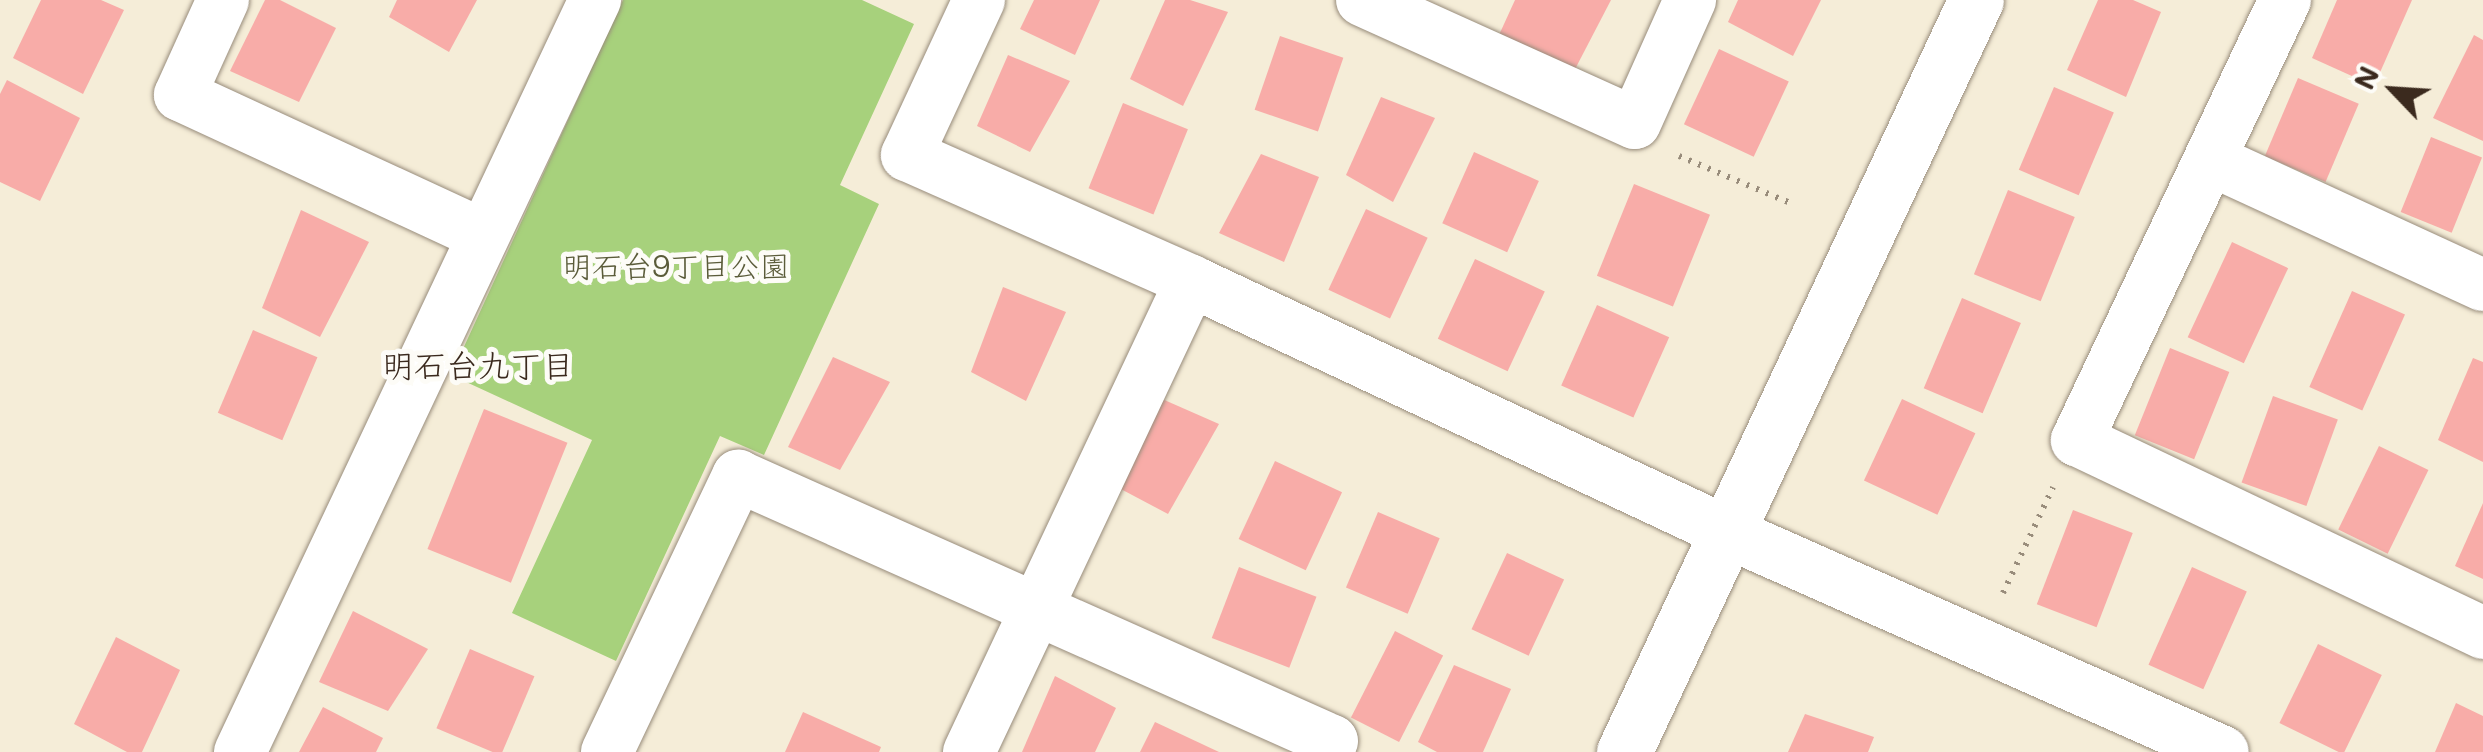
<!DOCTYPE html>
<html>
<head>
<meta charset="utf-8">
<style>
  body { margin:0 }
  #map { position:relative; width:2483px; height:752px; overflow:hidden; background:#f5edd8; font-family:Mali,"Klee One",sans-serif }
  div>[style] { position:absolute }
  [style*='--x'] { left:calc(var(--x)*1px); top:calc(var(--y)*1px); width:calc(var(--w)*1px); rotate:calc(var(--a)*1deg) }
  .green>* { inset:0; background:#a7d17c }
  .building>* { inset:0; background:#f8aca8; transform-origin:0 0 }
  .path>* { height:6px; margin-top:-3px; transform-origin:0; background:repeating-linear-gradient(90deg,#988c7b 0 2.5px,transparent 0 10.5px) }
  .roads { filter:drop-shadow(0 0 2px #988c7b) drop-shadow(0 0 2px #988c7b) }
  .street>* { height:52px; margin:-26px; padding:0 26px; transform-origin:26px; border-radius:26px; background:#fff }
  .secondary>* { height:55px; margin:-27.5px; padding:0 27.5px; transform-origin:27.5px; border-radius:27.5px; background:#fff }
  span { translate:-50% -50%; white-space:nowrap; text-align:center; line-height:1.15; -webkit-text-stroke:10px #fdfcf7; paint-order:stroke }
  .park-label { font-size:30px; color:#5b5c3a }
  .neighbourhood-label { font-size:32px; color:#3b2a1e }
  .north { position:absolute; left:2343px; top:40px; width:100px; height:100px; -webkit-text-stroke:8px #fdfcf7; paint-order:stroke; rotate:295deg; font-size:28px; font-weight:700; line-height:40px; text-align:center; color:#3b2a1e }
  .north::after { content:''; display:block; margin:auto; width:35px; height:45px; background:#3b2a1e; clip-path:polygon(50% 0,100% 100%,50% 72%,0 100%) }
</style>
</head>
<body>
<div id="map">
  <div class="green">
    <i style="clip-path:polygon(623px 0,862px 0,914px 24px,840px 185px,879px 204px,764px 455px,720px 436px,616px 661px,512px 613px,592px 440px,451px 375px)"></i>
  </div>
  <div class="building">
    <i style="clip-path:polygon(41px 0,101px 0,124px 10px,83px 94px,13px 58px)"></i>
    <i style="clip-path:polygon(265px 0,280px 0,336px 28px,299px 102px,230px 71px)"></i>
    <i style="clip-path:polygon(397px 0,477px 0,449px 52px,389px 17px)"></i>
    <i style="clip-path:polygon(1034px 0,1100px 0,1075px 55px,1020px 29px)"></i>
    <i style="clip-path:polygon(1165px 0,1190px 0,1228px 12px,1183px 106px,1130px 79px)"></i>
    <i style="clip-path:polygon(1515px 0,1611px 0,1572px 75px,1499px 35px)"></i>
    <i style="clip-path:polygon(1738px 0,1821px 0,1793px 56px,1728px 22px)"></i>
    <i style="clip-path:polygon(2098px 0,2133px 0,2161px 12px,2126px 97px,2067px 70px)"></i>
    <i style="clip-path:polygon(2337px 0,2412px 0,2374px 86px,2312px 58px)"></i>
    <i style="clip-path:polygon(2474px 35px,2483px 40px,2483px 141px,2433px 118px)"></i>
    <i style="left:1280px;top:36px;width:67px;height:78px;rotate:19deg"></i>
    <i style="left:1719px;top:49px;width:77px;height:83px;rotate:25deg"></i>
    <i style="clip-path:polygon(1008px 55px,1070px 81px,1030px 152px,977px 126px)"></i>
    <i style="left:2298px;top:78px;width:66px;height:85px;rotate:23deg"></i>
    <i style="clip-path:polygon(7px 80px,80px 118px,40px 201px,0 182px,0 94px)"></i>
    <i style="left:2054px;top:87px;width:65px;height:90px;rotate:23deg"></i>
    <i style="clip-path:polygon(1381px 97px,1435px 118px,1393px 202px,1346px 175px)"></i>
    <i style="left:1123px;top:103px;width:70px;height:92px;rotate:22deg"></i>
    <i style="left:2431px;top:137px;width:55px;height:81px;rotate:22deg"></i>
    <i style="left:1474px;top:152px;width:71px;height:78px;rotate:24deg"></i>
    <i style="clip-path:polygon(1261px 154px,1319px 177px,1284px 262px,1219px 233px)"></i>
    <i style="left:1634px;top:184px;width:82px;height:99px;rotate:22deg"></i>
    <i style="left:2008px;top:190px;width:72px;height:91px;rotate:22deg"></i>
    <i style="left:1366px;top:209px;width:68px;height:89px;rotate:25deg"></i>
    <i style="clip-path:polygon(301px 210px,369px 242px,320px 337px,262px 308px)"></i>
    <i style="left:2232px;top:242px;width:62px;height:105px;rotate:25deg"></i>
    <i style="left:1475px;top:259px;width:77px;height:88px;rotate:25deg"></i>
    <i style="clip-path:polygon(1003px 287px,1066px 312px,1026px 401px,971px 372px)"></i>
    <i style="left:2352px;top:291px;width:58px;height:105px;rotate:24deg"></i>
    <i style="left:1962px;top:298px;width:64px;height:98px;rotate:23deg"></i>
    <i style="left:1597px;top:305px;width:79px;height:88px;rotate:24deg"></i>
    <i style="left:253px;top:330px;width:70px;height:90px;rotate:23deg"></i>
    <i style="left:2170px;top:348px;width:64px;height:94px;rotate:22deg"></i>
    <i style="clip-path:polygon(833px 357px,890px 382px,840px 470px,788px 447px)"></i>
    <i style="clip-path:polygon(2473px 358px,2483px 362px,2483px 462px,2438px 440px)"></i>
    <i style="clip-path:polygon(1153px 395px,1219px 424px,1168px 514px,1117px 487px)"></i>
    <i style="left:2273px;top:396px;width:69px;height:92px;rotate:20deg"></i>
    <i style="left:1902px;top:399px;width:81px;height:90px;rotate:25deg"></i>
    <i style="left:484px;top:409px;width:90px;height:151px;rotate:22deg"></i>
    <i style="left:2379px;top:446px;width:55px;height:93px;rotate:26deg"></i>
    <i style="left:1275px;top:461px;width:74px;height:86px;rotate:25deg"></i>
    <i style="clip-path:polygon(2483px 503px,2483px 579px,2455px 566px)"></i>
    <i style="left:2073px;top:510px;width:64px;height:101px;rotate:21deg"></i>
    <i style="left:1378px;top:512px;width:67px;height:82px;rotate:23deg"></i>
    <i style="left:1507px;top:553px;width:63px;height:84px;rotate:25deg"></i>
    <i style="left:1239px;top:567px;width:83px;height:76px;rotate:21deg"></i>
    <i style="left:2192px;top:567px;width:60px;height:107px;rotate:24deg"></i>
    <i style="clip-path:polygon(353px 611px,428px 649px,388px 711px,319px 682px)"></i>
    <i style="left:1395px;top:631px;width:54px;height:97px;rotate:27deg"></i>
    <i style="clip-path:polygon(116px 637px,180px 670px,142px 752px,127px 752px,74px 724px)"></i>
    <i style="left:2318px;top:644px;width:71px;height:88px;rotate:26deg"></i>
    <i style="left:470px;top:649px;width:70px;height:86px;rotate:23deg"></i>
    <i style="clip-path:polygon(1454px 665px,1511px 689px,1483px 752px,1437px 752px,1418px 742px)"></i>
    <i style="clip-path:polygon(1055px 676px,1116px 708px,1095px 752px,1022px 752px)"></i>
    <i style="clip-path:polygon(2456px 703px,2483px 716px,2483px 752px,2435px 752px)"></i>
    <i style="clip-path:polygon(323px 707px,383px 738px,376px 752px,299px 752px)"></i>
    <i style="clip-path:polygon(803px 712px,881px 747px,879px 752px,785px 752px)"></i>
    <i style="clip-path:polygon(1805px 714px,1874px 737px,1868px 752px,1788px 752px)"></i>
    <i style="clip-path:polygon(1155px 722px,1219px 752px,1140px 752px)"></i>
  </div>
  <div class="path">
    <i style="--x:1679;--y:156;--w:121;--a:22.9"></i>
    <i style="--x:2003;--y:593;--w:117;--a:-64.7"></i>
  </div>
  <div class="roads">
    <div class="street">
      <i style="--x:223;--y:0;--w:104;--a:114.4"></i>
      <i style="--x:180;--y:95;--w:334;--a:24.8"></i>
      <i style="--x:979;--y:0;--w:171;--a:114.9"></i>
      <i style="--x:907;--y:155;--w:311;--a:23.9"></i>
      <i style="--x:1191;--y:281;--w:594;--a:25.1"></i>
      <i style="--x:1729;--y:533;--w:540;--a:23.91"></i>
      <i style="--x:1362;--y:0;--w:299;--a:24.3"></i>
      <i style="--x:1635;--y:123;--w:135;--a:-65.9"></i>
      <i style="--x:2285;--y:0;--w:487;--a:115.3"></i>
      <i style="--x:2077;--y:440;--w:450;--a:25.4"></i>
      <i style="--x:2211;--y:160;--w:299;--a:24.7"></i>
      <i style="--x:240;--y:752;--w:832;--a:-64.73"></i>
      <i style="--x:607;--y:752;--w:306;--a:-64.6"></i>
      <i style="--x:738;--y:476;--w:650;--a:24.04"></i>
      <i style="--x:1332;--y:741;--w:12;--a:114"></i>
      <i style="--x:969;--y:752;--w:521;--a:-64.76"></i>
    </div>
    <div class="secondary">
      <i style="--x:1624;--y:752;--w:830;--a:-64.92"></i>
    </div>
  </div>
  <div class="park-label">
    <span style="left:676px;top:265px">明石台9丁目公園</span>
  </div>
  <div class="neighbourhood-label">
    <span style="left:478px;top:364px">明石台九丁目</span>
  </div>
  <div class="north">N</div>
</div>
</body>
</html>
